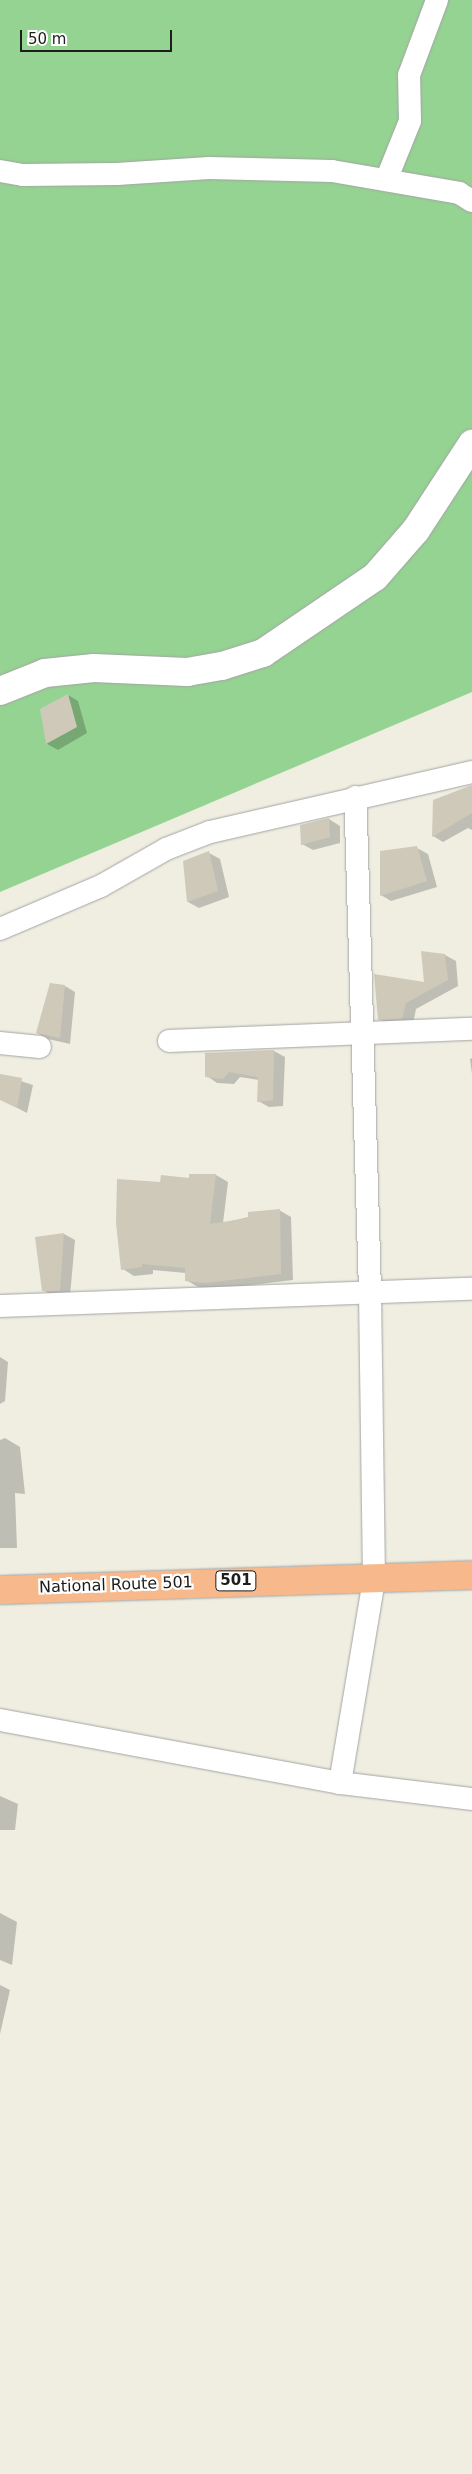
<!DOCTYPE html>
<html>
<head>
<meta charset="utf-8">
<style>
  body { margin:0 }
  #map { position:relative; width:472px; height:2474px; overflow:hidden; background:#efeee1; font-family:"DejaVu Sans",sans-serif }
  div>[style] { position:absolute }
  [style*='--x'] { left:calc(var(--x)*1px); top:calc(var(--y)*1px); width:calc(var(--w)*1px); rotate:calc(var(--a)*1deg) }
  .forest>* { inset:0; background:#95d392 }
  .shadow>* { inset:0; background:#0003 }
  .building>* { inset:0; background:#cfc9ba }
  .roads { filter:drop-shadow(0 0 1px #a4a4a4) drop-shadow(0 0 1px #a4a4a4) }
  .minor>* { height:22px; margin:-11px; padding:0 11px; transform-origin:11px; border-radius:11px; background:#fff }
  .tertiary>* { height:28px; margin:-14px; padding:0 14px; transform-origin:14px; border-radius:14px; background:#fff }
  .trunk>* { height:28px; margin:-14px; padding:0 14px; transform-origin:14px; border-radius:14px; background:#f7b98c }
  span { translate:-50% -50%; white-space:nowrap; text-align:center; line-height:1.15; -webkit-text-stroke:4.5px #fff; paint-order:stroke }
  .shield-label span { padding:1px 4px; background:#fff; border:1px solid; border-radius:4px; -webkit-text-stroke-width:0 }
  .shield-label { font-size:15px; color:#1d1d1d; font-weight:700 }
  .street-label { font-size:16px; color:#1d1d1d }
  .scale { position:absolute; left:20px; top:30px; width:152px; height:22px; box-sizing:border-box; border:2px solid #1d1d1d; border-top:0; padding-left:6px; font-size:15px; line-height:18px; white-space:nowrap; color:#1d1d1d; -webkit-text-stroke:4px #fff; paint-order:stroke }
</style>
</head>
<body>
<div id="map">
  <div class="forest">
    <i style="clip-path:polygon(0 0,472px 0,472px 692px,0 892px)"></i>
  </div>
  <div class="shadow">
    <i style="clip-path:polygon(68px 695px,78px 701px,87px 733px,58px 750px,47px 744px,41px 710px)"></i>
    <i style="clip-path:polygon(472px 786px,472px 830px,468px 828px,443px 842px,433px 836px,434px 800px)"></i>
    <i style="clip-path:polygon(329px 819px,340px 826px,340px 843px,313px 850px,302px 844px,301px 826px)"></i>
    <i style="clip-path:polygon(417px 848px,428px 854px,437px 887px,391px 901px,381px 895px)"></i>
    <i style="clip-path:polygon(209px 853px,220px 859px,229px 897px,199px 908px,188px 902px)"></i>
    <i style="clip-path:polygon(445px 955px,456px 961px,458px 986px,416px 1009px,413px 1024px,390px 1025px,379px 1019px,425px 983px)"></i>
    <i style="clip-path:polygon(65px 986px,75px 992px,70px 1044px,48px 1039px,37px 1033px)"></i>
    <i style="clip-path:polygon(274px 1051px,285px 1057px,283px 1106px,269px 1107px,258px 1101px,259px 1080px,240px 1077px,234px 1084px,217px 1083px,207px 1076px)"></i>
    <i style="clip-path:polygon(472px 1058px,472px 1074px,470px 1059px)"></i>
    <i style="clip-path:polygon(2px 1075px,33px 1085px,27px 1113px,0 1099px)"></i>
    <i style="clip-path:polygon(216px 1175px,228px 1182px,223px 1223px,279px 1210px,291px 1217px,293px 1280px,218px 1289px,198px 1287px,186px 1280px,186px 1273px,153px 1270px,153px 1274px,134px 1276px,123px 1269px,161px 1184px)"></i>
    <i style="clip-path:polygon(64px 1234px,75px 1240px,70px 1296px,54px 1297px,43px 1290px,37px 1238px)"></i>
    <i style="clip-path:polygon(0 1357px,8px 1362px,5px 1401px,0 1404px)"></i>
    <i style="clip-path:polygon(5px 1438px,20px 1447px,25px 1494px,15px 1493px,17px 1548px,0 1548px,0 1440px)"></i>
    <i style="clip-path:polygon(0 1796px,18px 1804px,15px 1830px,0 1830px)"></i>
    <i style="clip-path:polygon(0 1913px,17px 1922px,12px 1965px,0 1960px)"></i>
    <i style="clip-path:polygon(0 1985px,10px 1990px,0 2034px)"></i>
  </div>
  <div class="building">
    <i style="clip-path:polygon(68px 694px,77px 727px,46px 744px,40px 709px)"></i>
    <i style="clip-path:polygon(472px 785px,472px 813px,432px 837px,433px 800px)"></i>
    <i style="clip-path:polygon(329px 818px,330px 837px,301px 845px,300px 825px)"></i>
    <i style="clip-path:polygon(417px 846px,427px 881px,380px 896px,380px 851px)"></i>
    <i style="clip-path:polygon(209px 851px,218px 891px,187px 902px,183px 861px)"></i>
    <i style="clip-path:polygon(421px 951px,445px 954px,448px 980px,406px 1003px,402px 1019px,378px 1020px,374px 974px,424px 982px)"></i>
    <i style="clip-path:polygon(50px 983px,65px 985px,60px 1038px,36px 1033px)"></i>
    <i style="clip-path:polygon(274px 1050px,273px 1100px,257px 1102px,258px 1077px,229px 1072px,223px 1079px,205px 1077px,205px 1053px)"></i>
    <i style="clip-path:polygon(0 1074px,22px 1078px,17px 1108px,0 1100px)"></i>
    <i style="clip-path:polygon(189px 1174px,216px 1174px,210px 1224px,248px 1218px,248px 1212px,280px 1209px,281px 1274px,205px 1283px,185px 1281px,185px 1268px,142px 1264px,142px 1267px,121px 1270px,116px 1223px,117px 1179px,160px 1182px,161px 1175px,189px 1178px)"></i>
    <i style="clip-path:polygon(64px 1233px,60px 1291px,42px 1291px,35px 1237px)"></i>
  </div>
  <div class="roads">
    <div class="minor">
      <i style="--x:0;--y:171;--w:23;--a:10"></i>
      <i style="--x:23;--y:175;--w:94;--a:-0.6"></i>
      <i style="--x:117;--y:174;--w:92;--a:-3.7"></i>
      <i style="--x:209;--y:168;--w:123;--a:1.4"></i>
      <i style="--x:332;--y:171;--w:129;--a:9.8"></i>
      <i style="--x:459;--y:193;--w:15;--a:32"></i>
      <i style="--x:387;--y:178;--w:61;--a:-68"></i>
      <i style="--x:410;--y:121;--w:46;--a:-91.2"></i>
      <i style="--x:409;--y:75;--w:80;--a:-69.5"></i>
      <i style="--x:0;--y:929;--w:110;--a:-23.1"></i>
      <i style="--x:101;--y:886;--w:75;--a:-29.6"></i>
      <i style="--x:166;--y:849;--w:47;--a:-21.1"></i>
      <i style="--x:210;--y:832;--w:269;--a:-12.9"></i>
      <i style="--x:169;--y:1041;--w:303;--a:-2.3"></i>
      <i style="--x:0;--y:1043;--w:40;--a:5.7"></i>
      <i style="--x:0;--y:1306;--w:472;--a:-2.1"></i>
      <i style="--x:0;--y:1720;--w:346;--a:10.5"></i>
      <i style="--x:340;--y:1783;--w:133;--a:6.9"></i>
      <i style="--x:340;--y:1783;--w:207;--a:-80.5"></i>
      <i style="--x:374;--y:1579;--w:288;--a:-90.8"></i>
      <i style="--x:370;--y:1291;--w:494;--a:-91.7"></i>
    </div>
    <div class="tertiary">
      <i style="--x:0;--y:691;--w:48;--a:-21.8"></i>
      <i style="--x:45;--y:673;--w:49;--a:-5.8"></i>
      <i style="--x:94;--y:668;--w:93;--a:2.5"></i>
      <i style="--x:187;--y:672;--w:36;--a:-10"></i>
      <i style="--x:222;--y:666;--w:43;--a:-17.6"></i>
      <i style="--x:263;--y:653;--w:135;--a:-34.2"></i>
      <i style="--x:375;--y:577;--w:62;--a:-48.9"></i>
      <i style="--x:416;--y:530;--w:103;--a:-56.9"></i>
    </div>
    <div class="trunk">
      <i style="--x:0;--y:1590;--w:472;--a:-1.8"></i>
    </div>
  </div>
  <div class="shield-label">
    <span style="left:236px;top:1581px">501</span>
  </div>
  <div class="street-label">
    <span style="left:116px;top:1585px;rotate:-2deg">National Route 501</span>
  </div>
  <div class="scale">50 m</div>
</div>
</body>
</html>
